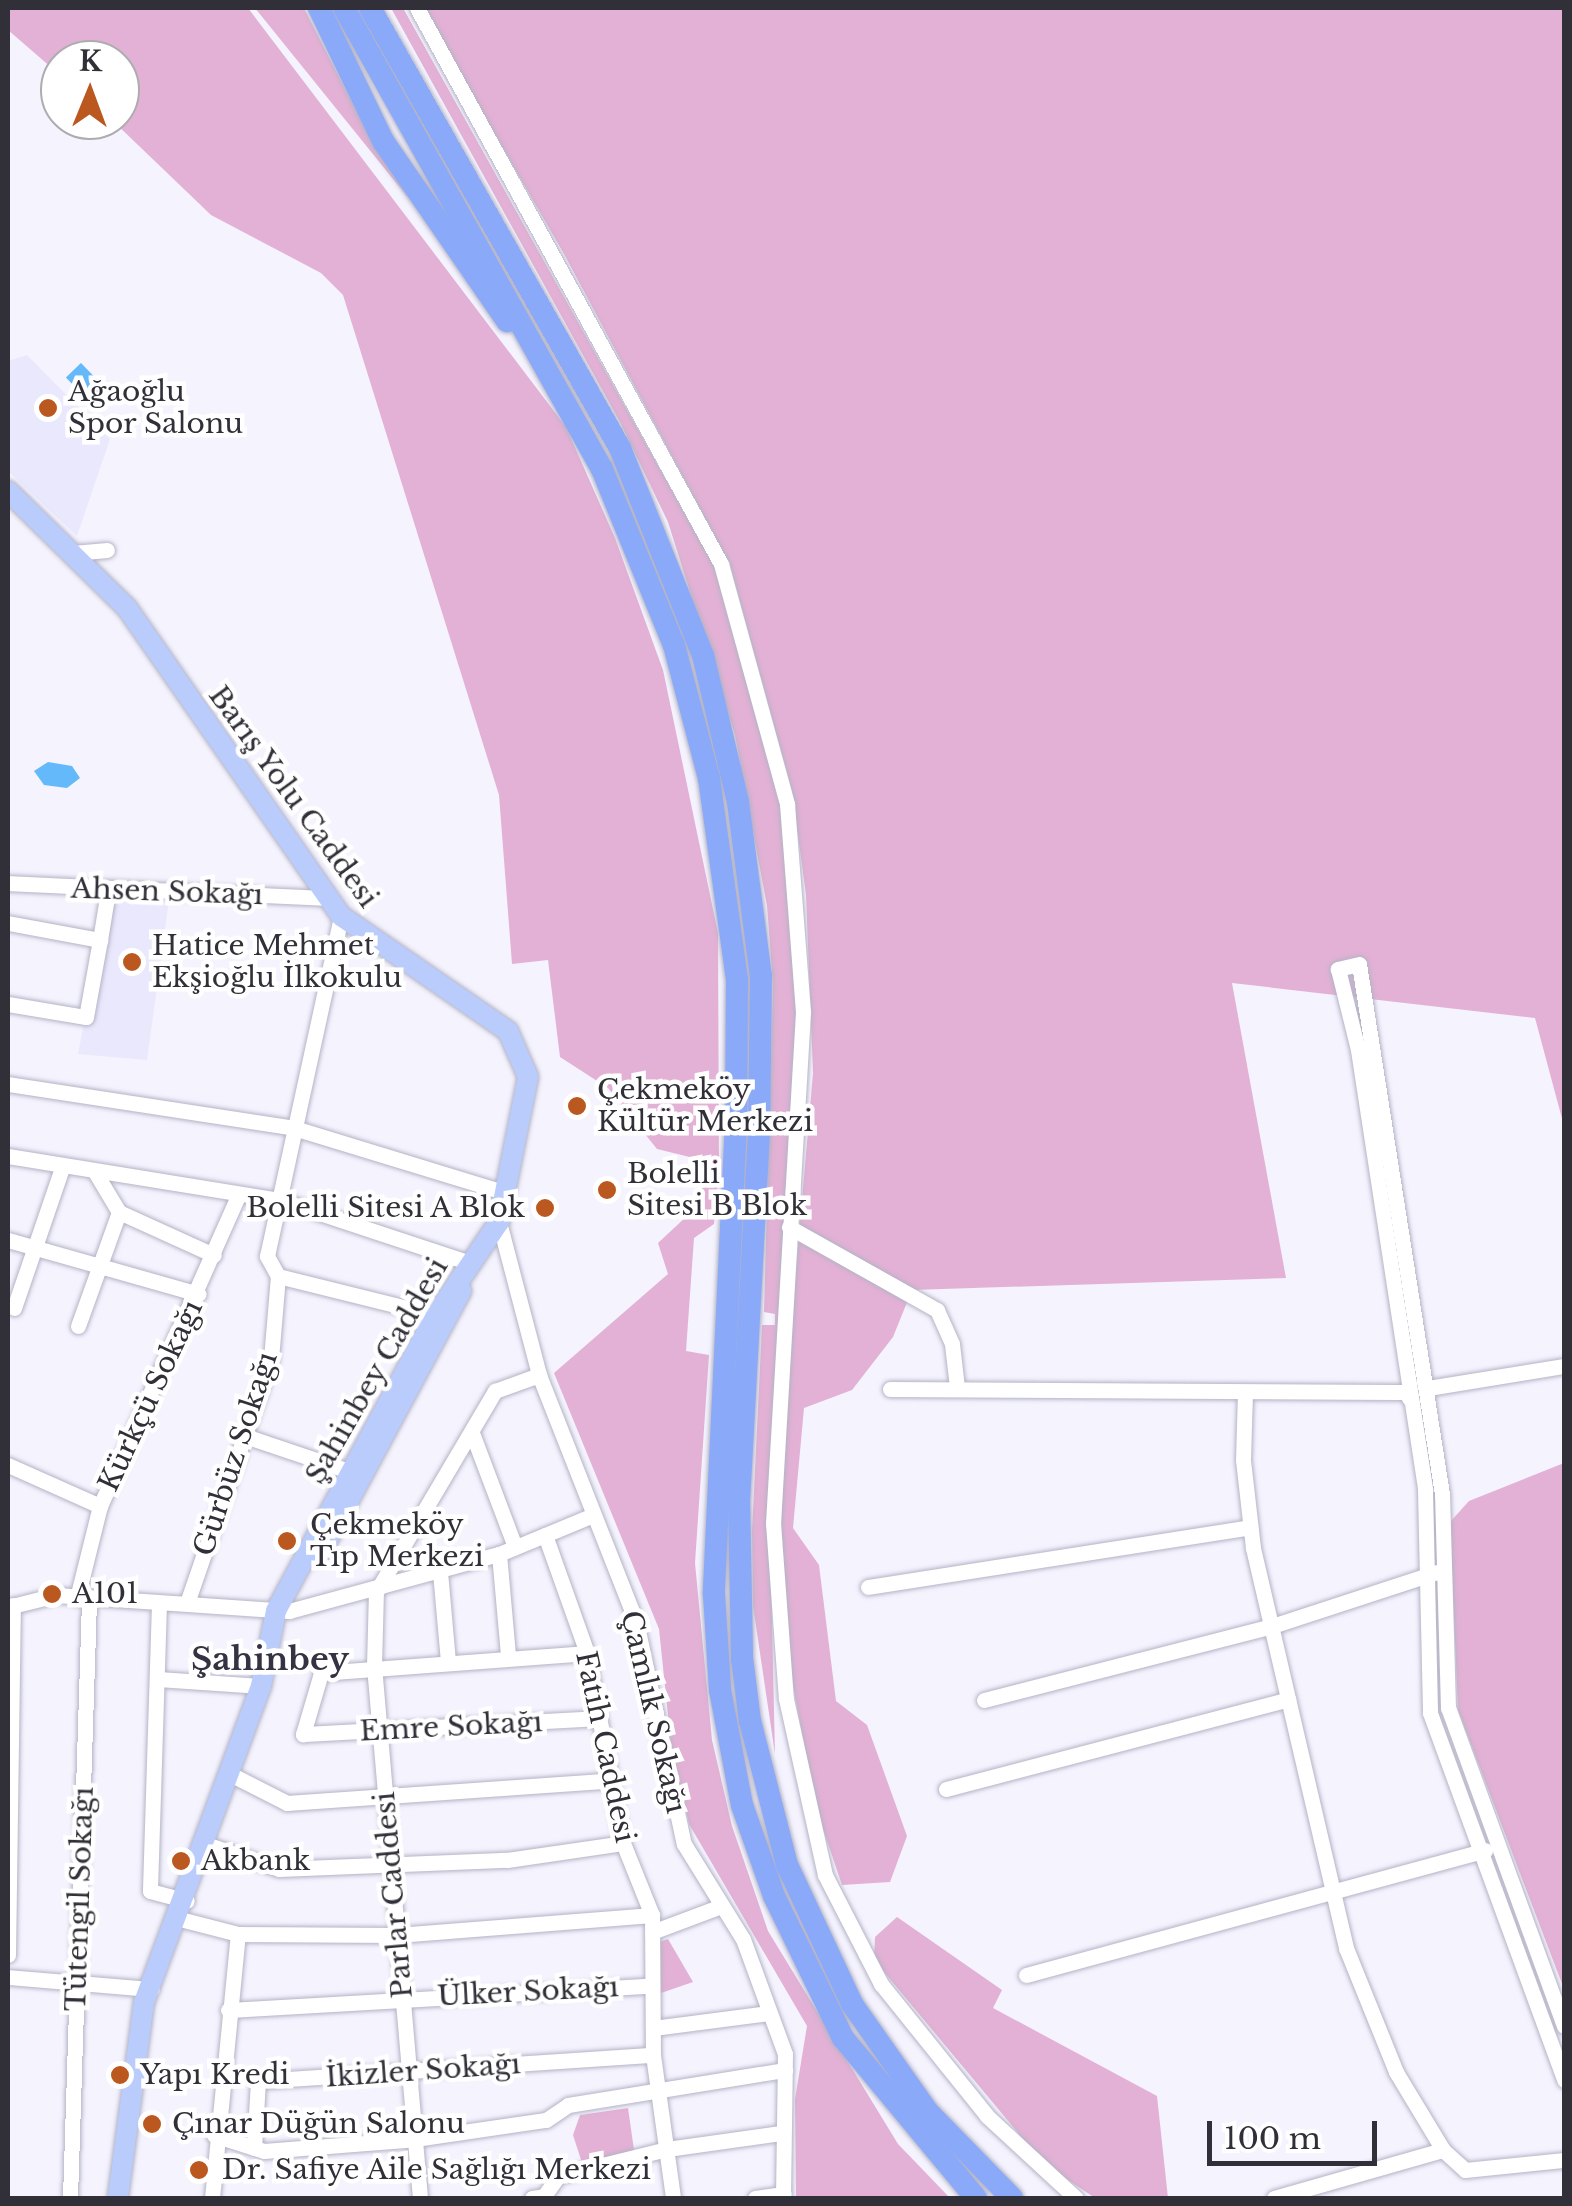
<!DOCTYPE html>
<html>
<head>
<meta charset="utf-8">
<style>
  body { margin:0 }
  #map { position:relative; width:1572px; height:2206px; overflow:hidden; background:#f4f3fe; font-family:"Libre Baskerville",serif }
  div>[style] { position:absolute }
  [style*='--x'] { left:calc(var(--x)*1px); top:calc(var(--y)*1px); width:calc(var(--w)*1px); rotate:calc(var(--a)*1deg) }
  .built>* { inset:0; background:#eae8fd }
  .green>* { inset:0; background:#e3b1d5 }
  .water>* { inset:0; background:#64b9fa; transform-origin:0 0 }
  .roads { filter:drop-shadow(0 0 2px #b4b3c5) drop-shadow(0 0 2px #b4b3c5) }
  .minor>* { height:15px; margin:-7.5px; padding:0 7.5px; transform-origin:7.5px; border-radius:7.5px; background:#fff }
  .major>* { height:20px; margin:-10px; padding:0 10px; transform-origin:10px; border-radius:10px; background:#b9ccfb }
  .highway>* { height:22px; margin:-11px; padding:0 11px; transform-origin:11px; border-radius:11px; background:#8aaaf9 }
  .dots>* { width:28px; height:28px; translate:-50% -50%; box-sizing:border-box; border:5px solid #fff; border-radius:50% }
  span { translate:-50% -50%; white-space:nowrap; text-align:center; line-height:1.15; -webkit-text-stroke:9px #fff; paint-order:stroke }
  .poi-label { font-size:28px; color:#313038 }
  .left { translate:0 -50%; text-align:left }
  .right { translate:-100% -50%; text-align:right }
  .street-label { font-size:28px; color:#313038 }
  .quarter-label { font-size:32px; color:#353342; font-weight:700 }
  .frame { position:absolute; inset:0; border:10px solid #313038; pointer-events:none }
  .north { position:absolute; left:40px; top:40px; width:100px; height:100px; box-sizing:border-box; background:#fff; border:2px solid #adacaf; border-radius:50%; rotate:1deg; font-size:28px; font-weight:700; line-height:40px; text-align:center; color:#313038 }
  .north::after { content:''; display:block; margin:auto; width:35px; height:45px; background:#bb581f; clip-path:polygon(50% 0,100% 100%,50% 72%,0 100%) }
  .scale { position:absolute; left:1207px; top:2121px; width:170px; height:45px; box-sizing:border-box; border:5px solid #313038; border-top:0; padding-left:12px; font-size:30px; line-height:35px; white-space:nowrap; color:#313038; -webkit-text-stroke:8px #fff; paint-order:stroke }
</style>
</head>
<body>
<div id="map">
  <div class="built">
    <i style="clip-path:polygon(27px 355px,110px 439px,77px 536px,8px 471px,8px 361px)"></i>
    <i style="clip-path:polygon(113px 898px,169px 900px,147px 1060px,78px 1054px,84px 1023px,93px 1023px)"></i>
  </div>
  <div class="green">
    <i style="clip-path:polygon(8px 8px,248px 8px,566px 427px,615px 538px,663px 670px,718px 933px,719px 1170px,714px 1224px,694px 1238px,686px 1351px,709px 1355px,695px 1563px,712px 1740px,732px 1826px,768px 1931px,898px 2144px,950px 2198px,796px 2198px,795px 2099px,807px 2026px,689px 1824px,671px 1744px,659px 1629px,554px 1373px,668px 1274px,658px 1243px,702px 1202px,702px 1160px,657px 1149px,608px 1088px,560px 1057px,548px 960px,512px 964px,499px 795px,343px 295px,321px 273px,211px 215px,112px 120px,120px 120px,120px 60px,60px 60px,60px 75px,8px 30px)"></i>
    <i style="clip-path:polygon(255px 8px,304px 8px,366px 130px,410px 200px)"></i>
    <i style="clip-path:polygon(391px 8px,403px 8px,715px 568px,781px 800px,798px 1011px,769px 1488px,775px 1754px,753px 1606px,752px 1531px,762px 1325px,775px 1325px,775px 1314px,764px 1312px,773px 984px,767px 906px,735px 735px,668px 522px,620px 422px)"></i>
    <i style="clip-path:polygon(422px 8px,1564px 8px,1564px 1126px,1535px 1018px,1232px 983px,1286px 1278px,912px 1290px,893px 1337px,852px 1390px,804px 1408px,793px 1528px,819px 1565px,836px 1701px,867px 1725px,907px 1836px,890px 1882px,842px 1885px,816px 1808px,792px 1680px,781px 1565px,784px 1408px,813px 1073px,806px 895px,792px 791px,730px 565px,564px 254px)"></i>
    <i style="clip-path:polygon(1564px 1463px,1564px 1989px,1458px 1710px,1450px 1522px,1469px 1501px)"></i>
    <i style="clip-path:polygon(897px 1917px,1002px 1990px,993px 2008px,1157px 2096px,1168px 2198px,1095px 2198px,1044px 2164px,874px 1960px,875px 1937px)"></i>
    <i style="clip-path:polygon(668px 1939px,693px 1982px,661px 1993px,652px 1986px,653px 1944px)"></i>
    <i style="clip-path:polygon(628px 2108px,634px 2150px,583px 2166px,573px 2135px,580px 2115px)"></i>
  </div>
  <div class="water">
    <i style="left:81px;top:363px;width:43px;height:21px;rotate:46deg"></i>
    <i style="clip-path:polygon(48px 762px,72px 766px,80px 778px,67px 788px,44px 785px,34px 771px)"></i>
  </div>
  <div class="roads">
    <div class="minor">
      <i style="--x:417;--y:8;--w:634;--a:61.33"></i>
      <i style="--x:721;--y:564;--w:249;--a:74.6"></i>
      <i style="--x:787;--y:804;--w:209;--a:85.6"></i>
      <i style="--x:803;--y:1012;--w:512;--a:93.36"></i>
      <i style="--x:773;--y:1523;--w:176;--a:85.8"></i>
      <i style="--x:786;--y:1699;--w:180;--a:77.5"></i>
      <i style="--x:825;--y:1875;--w:123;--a:62.8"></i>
      <i style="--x:881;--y:1984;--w:169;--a:51.2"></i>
      <i style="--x:987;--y:2116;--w:121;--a:42.7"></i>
      <i style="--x:73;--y:553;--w:34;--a:-5"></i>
      <i style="--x:8;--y:883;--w:319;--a:2.7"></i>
      <i style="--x:8;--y:923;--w:94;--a:10.5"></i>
      <i style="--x:100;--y:940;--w:50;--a:-80.7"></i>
      <i style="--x:8;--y:1004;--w:79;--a:9.5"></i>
      <i style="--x:86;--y:1017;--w:78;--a:-79.7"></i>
      <i style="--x:8;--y:1084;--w:289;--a:8.7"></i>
      <i style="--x:294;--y:1128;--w:222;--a:17"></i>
      <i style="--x:8;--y:1156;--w:276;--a:9.2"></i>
      <i style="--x:280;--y:1200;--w:201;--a:18.3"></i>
      <i style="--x:95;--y:1172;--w:47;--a:59"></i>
      <i style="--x:119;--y:1212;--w:104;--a:24.4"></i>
      <i style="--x:499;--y:1222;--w:158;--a:75.3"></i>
      <i style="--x:539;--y:1375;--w:264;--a:68.5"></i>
      <i style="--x:636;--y:1621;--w:228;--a:77.9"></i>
      <i style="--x:684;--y:1844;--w:112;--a:58.2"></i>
      <i style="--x:743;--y:1939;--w:122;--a:69.9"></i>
      <i style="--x:785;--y:2054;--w:144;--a:90.8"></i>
      <i style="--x:789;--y:1227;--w:170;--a:29.3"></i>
      <i style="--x:937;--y:1310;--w:37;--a:66"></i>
      <i style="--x:952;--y:1344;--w:43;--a:83.4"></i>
      <i style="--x:8;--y:1240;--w:198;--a:15.8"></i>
      <i style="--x:278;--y:1276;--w:163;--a:13.9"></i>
      <i style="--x:14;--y:1308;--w:148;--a:-71.1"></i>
      <i style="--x:78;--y:1326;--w:121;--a:-70.2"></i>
      <i style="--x:1424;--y:1382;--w:7;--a:56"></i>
      <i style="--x:1428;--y:1388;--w:138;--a:-9.2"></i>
      <i style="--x:890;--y:1389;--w:516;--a:0.33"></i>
      <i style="--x:1406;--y:1392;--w:7;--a:63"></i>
      <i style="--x:1245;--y:1392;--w:68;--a:91.7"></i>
      <i style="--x:1243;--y:1460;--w:89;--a:83.5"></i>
      <i style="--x:1253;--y:1548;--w:411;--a:76.9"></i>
      <i style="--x:1346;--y:1948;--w:134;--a:68"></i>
      <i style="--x:1396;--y:2072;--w:91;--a:58.9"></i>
      <i style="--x:1443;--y:2150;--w:30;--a:42"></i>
      <i style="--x:1465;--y:2170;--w:100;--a:-5.8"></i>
      <i style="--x:472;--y:1433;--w:122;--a:69.3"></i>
      <i style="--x:248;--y:1437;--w:107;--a:18.6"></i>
      <i style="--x:8;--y:1465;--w:101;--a:24"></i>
      <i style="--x:545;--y:1535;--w:125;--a:70.4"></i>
      <i style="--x:587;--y:1653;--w:193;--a:79.3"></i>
      <i style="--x:623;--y:1843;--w:78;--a:68.1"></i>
      <i style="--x:652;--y:1915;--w:140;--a:89.6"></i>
      <i style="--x:653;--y:2055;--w:144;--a:82"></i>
      <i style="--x:499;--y:1554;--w:101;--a:84.9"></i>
      <i style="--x:440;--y:1572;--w:90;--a:84.9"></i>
      <i style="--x:868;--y:1587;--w:387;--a:-8.9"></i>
      <i style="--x:77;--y:1598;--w:95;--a:-76"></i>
      <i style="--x:100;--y:1506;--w:337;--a:-66"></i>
      <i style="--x:159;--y:1603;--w:288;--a:91.8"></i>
      <i style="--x:150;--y:1891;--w:38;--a:15"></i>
      <i style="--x:187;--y:1603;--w:258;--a:-71"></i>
      <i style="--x:271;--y:1359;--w:83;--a:-85.2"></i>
      <i style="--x:278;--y:1276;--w:23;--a:-119"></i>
      <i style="--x:267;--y:1256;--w:348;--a:-77.7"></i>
      <i style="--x:8;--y:1607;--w:49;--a:-14"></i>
      <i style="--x:56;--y:1595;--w:234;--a:3.9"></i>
      <i style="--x:289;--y:1611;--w:218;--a:-15.2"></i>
      <i style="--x:499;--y:1554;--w:102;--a:-22.5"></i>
      <i style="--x:587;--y:1653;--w:267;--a:175.7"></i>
      <i style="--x:321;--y:1673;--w:64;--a:106.4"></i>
      <i style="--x:303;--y:1734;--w:295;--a:-3.1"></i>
      <i style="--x:158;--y:1679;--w:103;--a:3.9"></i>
      <i style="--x:984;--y:1700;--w:297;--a:-14.4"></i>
      <i style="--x:1272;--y:1626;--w:174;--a:-18.1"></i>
      <i style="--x:230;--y:1774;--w:64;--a:27"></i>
      <i style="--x:287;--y:1803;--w:327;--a:-4"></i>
      <i style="--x:946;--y:1789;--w:354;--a:-14.7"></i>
      <i style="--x:206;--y:1844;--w:77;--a:18.9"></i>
      <i style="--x:279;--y:1869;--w:228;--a:-2.3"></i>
      <i style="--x:507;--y:1860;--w:117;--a:-8.3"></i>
      <i style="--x:180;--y:1919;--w:60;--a:14.5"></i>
      <i style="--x:238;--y:1934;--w:159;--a:0.4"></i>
      <i style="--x:397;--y:1935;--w:256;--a:-4.5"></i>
      <i style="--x:652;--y:1932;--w:74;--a:-20.6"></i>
      <i style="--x:8;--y:1955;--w:350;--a:-89.2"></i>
      <i style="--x:1026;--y:1975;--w:476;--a:-15.2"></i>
      <i style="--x:8;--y:1977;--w:144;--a:4.8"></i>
      <i style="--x:228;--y:2010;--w:422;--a:-3.3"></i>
      <i style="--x:1564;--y:2026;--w:338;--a:-110"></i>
      <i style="--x:1448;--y:1708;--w:214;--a:-91.6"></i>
      <i style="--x:1442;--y:1494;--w:536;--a:-98.9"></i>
      <i style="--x:1359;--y:964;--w:22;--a:167"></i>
      <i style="--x:1338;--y:969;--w:83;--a:76.1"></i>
      <i style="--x:1358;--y:1050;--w:445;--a:81.3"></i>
      <i style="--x:1425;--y:1490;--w:223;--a:88.7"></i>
      <i style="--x:1430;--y:1713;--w:391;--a:69.9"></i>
      <i style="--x:653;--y:2028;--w:117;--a:-7.4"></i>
      <i style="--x:214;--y:2135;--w:52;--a:17.7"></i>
      <i style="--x:264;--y:2151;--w:151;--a:-4.5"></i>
      <i style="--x:415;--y:2139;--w:132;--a:-8.3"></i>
      <i style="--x:546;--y:2120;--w:27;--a:-34"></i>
      <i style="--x:568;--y:2105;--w:220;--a:-9.2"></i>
      <i style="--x:254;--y:2148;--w:67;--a:-86.6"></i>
      <i style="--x:258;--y:2081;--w:396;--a:-3.8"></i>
      <i style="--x:70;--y:2198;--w:598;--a:-88.18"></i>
      <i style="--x:212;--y:2198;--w:265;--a:-84.4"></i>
      <i style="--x:420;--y:2198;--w:534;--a:-94.94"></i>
      <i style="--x:374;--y:1666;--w:74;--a:-88.5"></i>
      <i style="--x:376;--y:1592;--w:234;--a:-59.4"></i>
      <i style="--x:495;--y:1391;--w:47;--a:-20"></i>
      <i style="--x:532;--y:2198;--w:12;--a:-9"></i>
      <i style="--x:544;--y:2196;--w:24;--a:-55"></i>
      <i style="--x:558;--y:2176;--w:112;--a:-13.9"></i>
      <i style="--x:667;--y:2149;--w:115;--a:-8"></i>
      <i style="--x:755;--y:2198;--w:29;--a:-8"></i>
      <i style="--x:1274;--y:2198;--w:176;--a:-15.9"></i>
    </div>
    <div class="major">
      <i style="--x:8;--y:491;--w:167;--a:44.5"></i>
      <i style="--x:127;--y:608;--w:375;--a:55.2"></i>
      <i style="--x:341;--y:916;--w:203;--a:34.6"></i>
      <i style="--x:508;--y:1031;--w:50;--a:66.5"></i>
      <i style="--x:528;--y:1077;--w:148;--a:101.3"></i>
      <i style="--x:499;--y:1222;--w:112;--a:124.1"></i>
      <i style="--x:436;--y:1315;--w:336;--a:118.4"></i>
      <i style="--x:276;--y:1611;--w:76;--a:101.3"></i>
      <i style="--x:261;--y:1686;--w:337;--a:110.3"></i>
      <i style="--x:144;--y:2002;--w:198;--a:97.6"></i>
      <i style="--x:319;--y:1556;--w:301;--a:-61.8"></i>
    </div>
    <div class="highway">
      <i style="--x:319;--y:8;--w:148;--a:64.3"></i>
      <i style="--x:383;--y:141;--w:219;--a:55.4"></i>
      <i style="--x:344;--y:8;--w:528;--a:60.77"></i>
      <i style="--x:602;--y:469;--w:190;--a:67.8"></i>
      <i style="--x:674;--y:645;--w:138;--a:75.3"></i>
      <i style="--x:709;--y:778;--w:204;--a:82.1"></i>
      <i style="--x:737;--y:980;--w:142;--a:90.4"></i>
      <i style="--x:736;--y:1122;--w:473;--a:92.7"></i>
      <i style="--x:714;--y:1594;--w:96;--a:86.4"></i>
      <i style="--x:720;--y:1690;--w:117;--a:79.2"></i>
      <i style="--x:742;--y:1805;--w:96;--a:70.6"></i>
      <i style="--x:774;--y:1896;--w:158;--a:64.1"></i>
      <i style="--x:843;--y:2038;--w:208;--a:50.3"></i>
      <i style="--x:370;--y:8;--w:506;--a:60.4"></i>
      <i style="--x:620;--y:448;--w:223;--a:68.2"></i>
      <i style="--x:703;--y:655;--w:151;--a:76.6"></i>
      <i style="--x:738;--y:802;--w:176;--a:82.5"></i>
      <i style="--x:761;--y:976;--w:157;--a:90.7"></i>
      <i style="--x:759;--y:1133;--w:366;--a:93.1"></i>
      <i style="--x:739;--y:1498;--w:160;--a:88.9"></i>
      <i style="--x:742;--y:1658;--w:64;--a:82.8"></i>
      <i style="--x:750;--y:1721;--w:149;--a:75.6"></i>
      <i style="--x:787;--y:1865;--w:153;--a:64.9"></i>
      <i style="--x:852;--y:2004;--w:132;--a:54.9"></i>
      <i style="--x:928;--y:2112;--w:120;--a:45.7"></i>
    </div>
  </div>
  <div class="dots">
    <i style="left:48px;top:408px;background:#bb581f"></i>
    <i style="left:132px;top:962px;background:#bb581f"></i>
    <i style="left:577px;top:1106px;background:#bb581f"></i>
    <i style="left:607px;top:1190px;background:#bb581f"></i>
    <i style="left:545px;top:1208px;background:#bb581f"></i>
    <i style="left:287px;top:1541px;background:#bb581f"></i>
    <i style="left:52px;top:1594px;background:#bb581f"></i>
    <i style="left:181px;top:1861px;background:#bb581f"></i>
    <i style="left:120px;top:2075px;background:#bb581f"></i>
    <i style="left:152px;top:2124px;background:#bb581f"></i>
    <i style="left:199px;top:2170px;background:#bb581f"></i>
  </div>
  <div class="poi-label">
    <span class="left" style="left:68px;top:408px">Ağaoğlu<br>Spor Salonu</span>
    <span class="left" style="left:152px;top:962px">Hatice Mehmet<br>Ekşioğlu İlkokulu</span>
    <span class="left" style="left:597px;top:1106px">Çekmeköy<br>Kültür Merkezi</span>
    <span class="left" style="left:627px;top:1190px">Bolelli<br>Sitesi B Blok</span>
    <span class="right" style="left:525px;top:1208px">Bolelli Sitesi A Blok</span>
    <span class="left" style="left:310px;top:1541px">Çekmeköy<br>Tıp Merkezi</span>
    <span class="left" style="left:72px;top:1594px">A101</span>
    <span class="left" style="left:201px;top:1861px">Akbank</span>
    <span class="left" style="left:140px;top:2075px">Yapı Kredi</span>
    <span class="left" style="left:172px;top:2124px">Çınar Düğün Salonu</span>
    <span class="left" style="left:222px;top:2170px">Dr. Safiye Aile Sağlığı Merkezi</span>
  </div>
  <div class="street-label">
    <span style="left:293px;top:797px;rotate:54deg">Barış Yolu Caddesi</span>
    <span style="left:167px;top:892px;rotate:2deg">Ahsen Sokağı</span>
    <span style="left:377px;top:1371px;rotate:-60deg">Şahinbey Caddesi</span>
    <span style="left:151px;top:1396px;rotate:-65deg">Kürkçü Sokağı</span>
    <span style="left:236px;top:1454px;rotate:-72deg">Gürbüz Sokağı</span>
    <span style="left:653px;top:1712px;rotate:77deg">Çamlık Sokağı</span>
    <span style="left:451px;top:1727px;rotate:-3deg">Emre Sokağı</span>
    <span style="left:605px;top:1747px;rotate:78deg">Fatih Caddesi</span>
    <span style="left:394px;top:1895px;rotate:-95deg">Parlar Caddesi</span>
    <span style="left:80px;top:1899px;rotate:-88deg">Tütengil Sokağı</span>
    <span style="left:528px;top:1992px;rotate:-3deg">Ülker Sokağı</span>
    <span style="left:423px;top:2071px;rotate:-4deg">İkizler Sokağı</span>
  </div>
  <div class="quarter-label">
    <span style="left:270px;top:1659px">Şahinbey</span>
  </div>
  <div class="frame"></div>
  <div class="north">K</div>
  <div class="scale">100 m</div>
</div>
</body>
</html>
